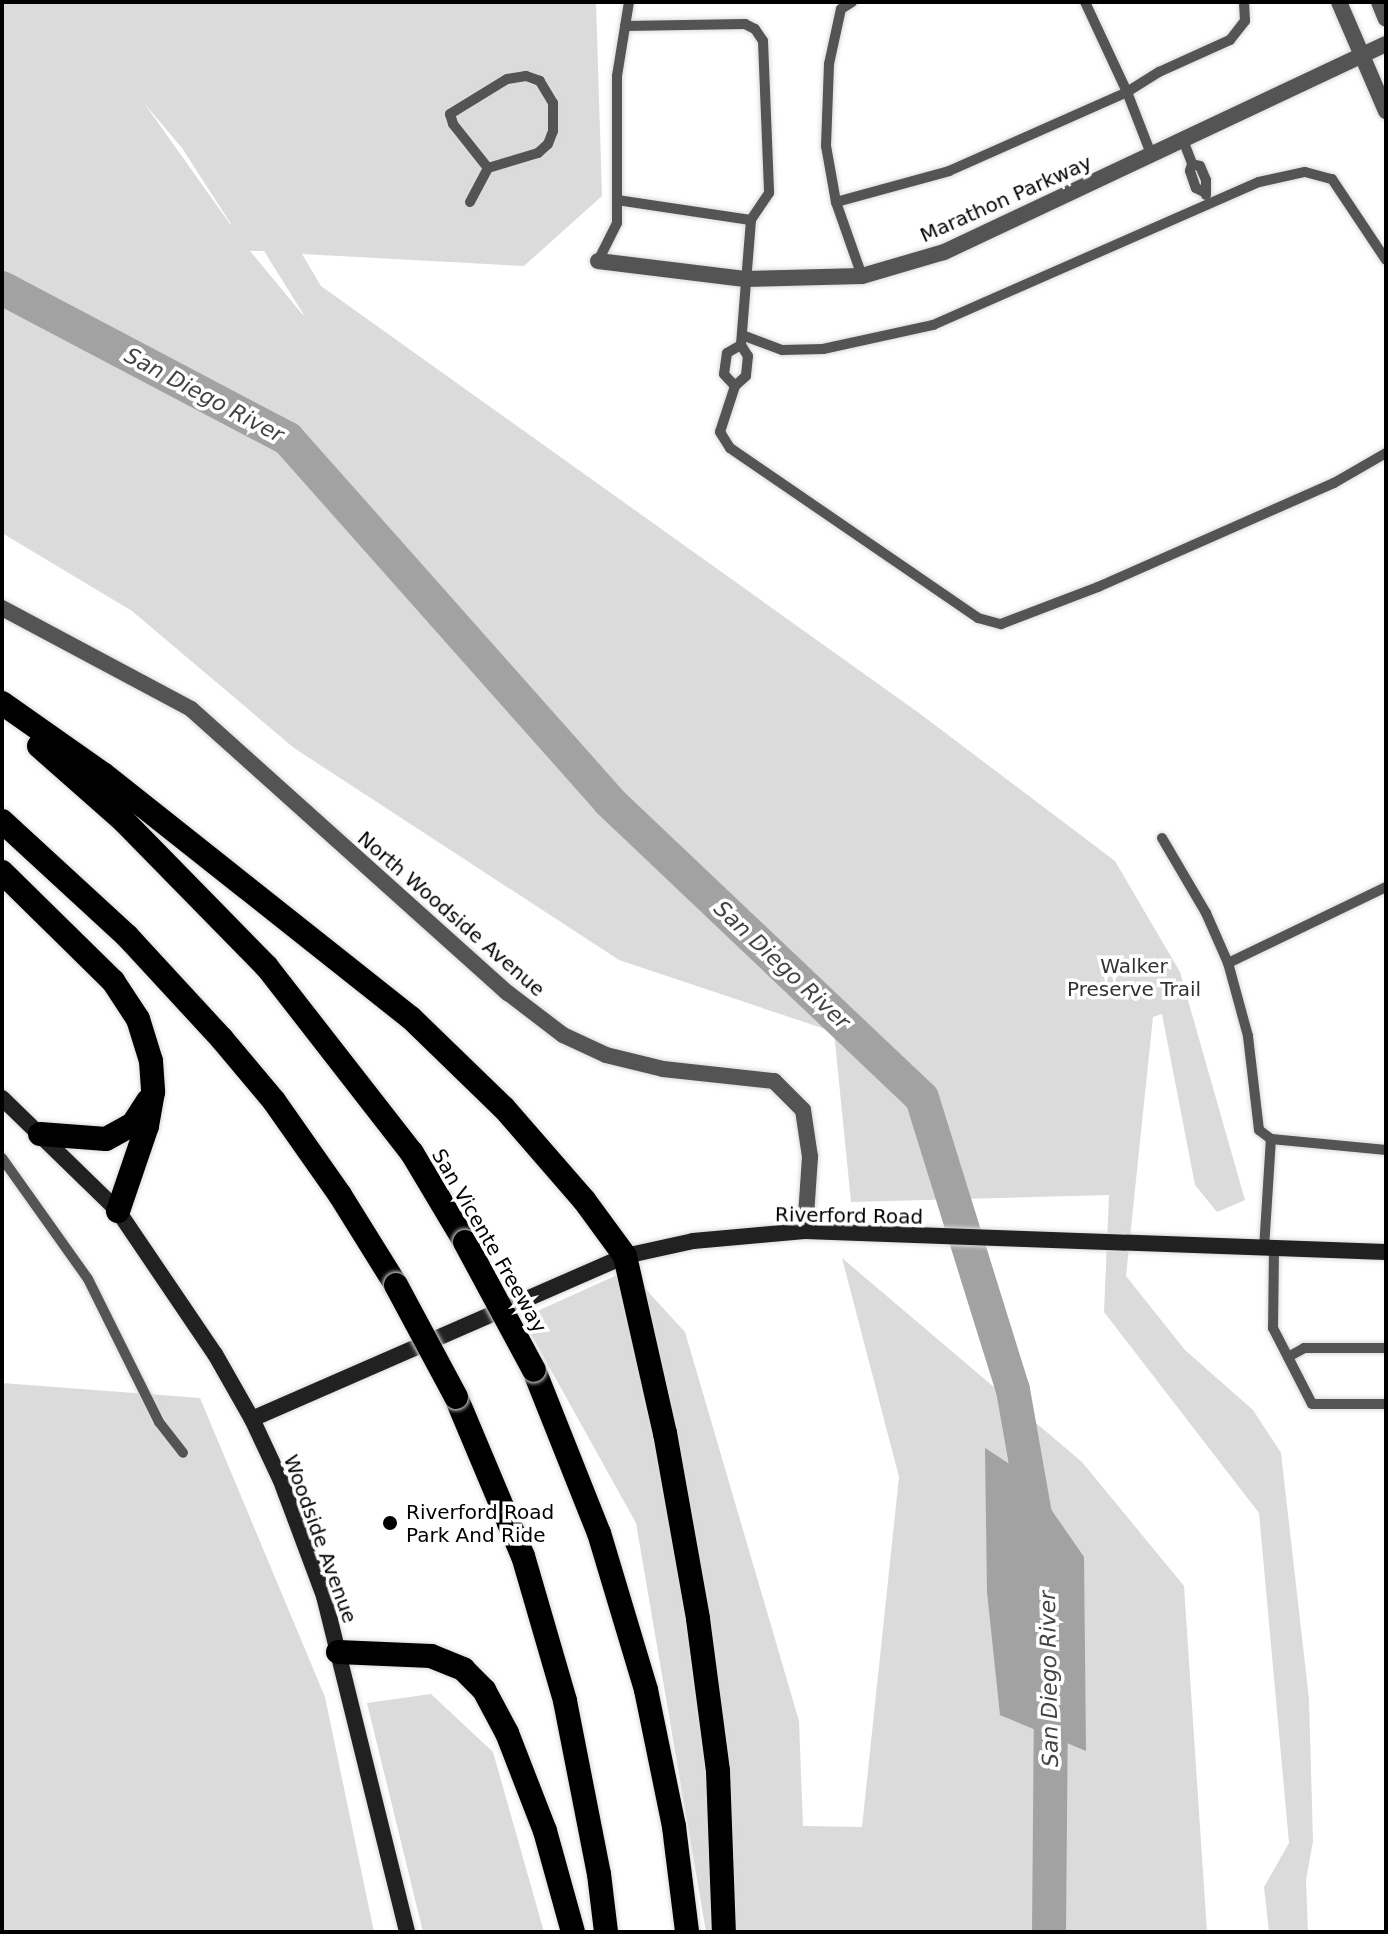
<!DOCTYPE html>
<html>
<head>
<meta charset="utf-8">
<style>
  body { margin:0 }
  #map { position:relative; width:1388px; height:1934px; overflow:hidden; background:#fff; font-family:"DejaVu Sans",sans-serif }
  div>[style] { position:absolute }
  [style*='--x'] { left:calc(var(--x)*1px); top:calc(var(--y)*1px); width:calc(var(--w)*1px); rotate:calc(var(--a)*1deg) }
  .green>* { inset:0; background:#dbdbdb }
  .water>* { inset:0; background:#a2a2a2 }
  .river>* { height:34px; margin:-17px; padding:0 17px; transform-origin:17px; border-radius:17px; background:#a2a2a2 }
  .roads { filter:drop-shadow(0 0 2px #dbdbdb) drop-shadow(0 0 2px #dbdbdb) }
  .service>* { height:10px; margin:-5px; padding:0 5px; transform-origin:5px; border-radius:5px; background:#545454 }
  .tertiary>* { height:16px; margin:-8px; padding:0 8px; transform-origin:8px; border-radius:8px; background:#545454 }
  .secondary>* { height:16px; margin:-8px; padding:0 8px; transform-origin:8px; border-radius:8px; background:#212121 }
  .motorway>* { height:24px; margin:-12px; padding:0 12px; transform-origin:12px; border-radius:12px; background:#000 }
  .bridges { filter:drop-shadow(0 0 2px #dbdbdb) drop-shadow(0 0 2px #dbdbdb) }
  .motorway-bridge>* { height:24px; margin:-12px; padding:0 12px; transform-origin:12px; border-radius:12px; background:#000 }
  .dots>* { width:22px; height:22px; translate:-50% -50%; box-sizing:border-box; border:4px solid #fff; border-radius:50% }
  span { translate:-50% -50%; white-space:nowrap; text-align:center; line-height:1.15; -webkit-text-stroke:7px #fff; paint-order:stroke }
  .street-label { font-size:20px; color:#000 }
  .park-label { font-size:20px; color:#323232 }
  .poi-label { font-size:20px; color:#000 }
  .left { translate:0 -50%; text-align:left }
  .water-label { font-size:22px; color:#434343; font-style:italic }
  .frame { position:absolute; inset:0; border:4px solid #000; pointer-events:none }
</style>
</head>
<body>
<div id="map">
  <div class="green">
    <i style="clip-path:polygon(evenodd,2px 2px,596px 2px,602px 196px,524px 266px,302px 254px,321px 286px,919px 713px,1115px 861px,1180px 972px,1245px 1200px,1217px 1212px,1195px 1185px,1162px 1014px,1153px 1017px,1126px 1276px,1185px 1350px,1253px 1410px,1281px 1453px,1309px 1699px,1313px 1841px,1306px 1880px,1308px 1932px,1269px 1932px,1264px 1887px,1289px 1843px,1259px 1513px,1104px 1312px,1109px 1195px,851px 1202px,834px 1032px,619px 960px,294px 748px,132px 611px,2px 533px,2px 2px,144px 103px,182px 148px,231px 224px,230px 224px,144px 103px,2px 2px,250px 251px,264px 251px,304px 315px,303px 315px,250px 251px)"></i>
    <i style="clip-path:polygon(842px 1258px,1082px 1462px,1184px 1586px,1207px 1932px,706px 1932px,636px 1523px,522px 1318px,628px 1270px,685px 1332px,799px 1721px,803px 1826px,862px 1827px,899px 1477px)"></i>
    <i style="clip-path:polygon(2px 1383px,200px 1398px,325px 1697px,374px 1932px,2px 1932px)"></i>
    <i style="clip-path:polygon(431px 1694px,493px 1752px,544px 1932px,423px 1932px,367px 1703px)"></i>
  </div>
  <div class="water">
    <i style="clip-path:polygon(985px 1448px,1028px 1476px,1084px 1557px,1086px 1751px,1000px 1715px,987px 1592px)"></i>
  </div>
  <div class="river">
    <i style="--x:2;--y:288;--w:323;--a:27.8"></i>
    <i style="--x:288;--y:439;--w:484;--a:48.4"></i>
    <i style="--x:609;--y:801;--w:431;--a:43.5"></i>
    <i style="--x:922;--y:1098;--w:306;--a:72.7"></i>
    <i style="--x:1013;--y:1390;--w:133;--a:80"></i>
    <i style="--x:1049;--y:1932;--w:240;--a:-89.5"></i>
  </div>
  <div class="roads">
    <div class="service">
      <i style="--x:1085;--y:2;--w:99;--a:65"></i>
      <i style="--x:1127;--y:92;--w:38;--a:-32"></i>
      <i style="--x:1159;--y:72;--w:78;--a:-24.3"></i>
      <i style="--x:1230;--y:40;--w:24;--a:-52"></i>
      <i style="--x:1245;--y:21;--w:19;--a:-93"></i>
      <i style="--x:625;--y:26;--w:120;--a:-1"></i>
      <i style="--x:745;--y:24;--w:11;--a:27"></i>
      <i style="--x:755;--y:29;--w:14;--a:56"></i>
      <i style="--x:763;--y:41;--w:152;--a:87.7"></i>
      <i style="--x:769;--y:193;--w:32;--a:124"></i>
      <i style="--x:751;--y:220;--w:125;--a:94.6"></i>
      <i style="--x:741;--y:345;--w:13;--a:58"></i>
      <i style="--x:748;--y:356;--w:20;--a:96"></i>
      <i style="--x:746;--y:376;--w:15;--a:138"></i>
      <i style="--x:735;--y:386;--w:48;--a:108.1"></i>
      <i style="--x:720;--y:432;--w:19;--a:58"></i>
      <i style="--x:730;--y:448;--w:301;--a:34.4"></i>
      <i style="--x:978;--y:618;--w:24;--a:15"></i>
      <i style="--x:1001;--y:624;--w:104;--a:-20.9"></i>
      <i style="--x:1098;--y:587;--w:258;--a:-23.8"></i>
      <i style="--x:1334;--y:483;--w:60;--a:-30"></i>
      <i style="--x:1183;--y:140;--w:26;--a:69"></i>
      <i style="--x:1192;--y:164;--w:7;--a:106"></i>
      <i style="--x:1190;--y:171;--w:18;--a:71"></i>
      <i style="--x:1196;--y:188;--w:9;--a:27"></i>
      <i style="--x:1192;--y:164;--w:8;--a:14"></i>
      <i style="--x:1200;--y:166;--w:15;--a:67"></i>
      <i style="--x:1206;--y:180;--w:15;--a:90"></i>
      <i style="--x:617;--y:200;--w:135;--a:8.5"></i>
      <i style="--x:470;--y:202;--w:38;--a:-62"></i>
      <i style="--x:488;--y:168;--w:52;--a:-16.7"></i>
      <i style="--x:538;--y:153;--w:13;--a:-42"></i>
      <i style="--x:548;--y:144;--w:14;--a:-69"></i>
      <i style="--x:553;--y:131;--w:28;--a:-90"></i>
      <i style="--x:553;--y:103;--w:26;--a:-121"></i>
      <i style="--x:540;--y:81;--w:15;--a:-160"></i>
      <i style="--x:526;--y:76;--w:19;--a:171"></i>
      <i style="--x:507;--y:79;--w:67;--a:148.4"></i>
      <i style="--x:450;--y:114;--w:10;--a:73"></i>
      <i style="--x:453;--y:124;--w:56;--a:51.5"></i>
      <i style="--x:836;--y:202;--w:57;--a:-100.1"></i>
      <i style="--x:826;--y:146;--w:82;--a:-87.9"></i>
      <i style="--x:829;--y:64;--w:56;--a:-77.7"></i>
      <i style="--x:841;--y:9;--w:13;--a:-32"></i>
      <i style="--x:598;--y:261;--w:42;--a:-63.4"></i>
      <i style="--x:617;--y:223;--w:147;--a:-90"></i>
      <i style="--x:617;--y:76;--w:75;--a:-80.8"></i>
      <i style="--x:862;--y:276;--w:78;--a:-109.4"></i>
      <i style="--x:836;--y:202;--w:117;--a:-15.3"></i>
      <i style="--x:949;--y:171;--w:195;--a:-23.9"></i>
      <i style="--x:1127;--y:92;--w:66;--a:68.8"></i>
      <i style="--x:742;--y:335;--w:43;--a:20.6"></i>
      <i style="--x:782;--y:350;--w:41;--a:-1.4"></i>
      <i style="--x:823;--y:349;--w:113;--a:-12.3"></i>
      <i style="--x:933;--y:325;--w:356;--a:-23.7"></i>
      <i style="--x:1259;--y:182;--w:47;--a:-12.3"></i>
      <i style="--x:1305;--y:172;--w:28;--a:15"></i>
      <i style="--x:1332;--y:179;--w:97;--a:56.3"></i>
      <i style="--x:735;--y:386;--w:16;--a:-133"></i>
      <i style="--x:724;--y:374;--w:21;--a:-82"></i>
      <i style="--x:727;--y:353;--w:16;--a:-30"></i>
      <i style="--x:1162;--y:838;--w:87;--a:59.6"></i>
      <i style="--x:1206;--y:913;--w:55;--a:66.3"></i>
      <i style="--x:1271;--y:1139;--w:15;--a:-143"></i>
      <i style="--x:1259;--y:1130;--w:95;--a:-96.7"></i>
      <i style="--x:1248;--y:1036;--w:76;--a:-105.3"></i>
      <i style="--x:1228;--y:963;--w:175;--a:-25.7"></i>
      <i style="--x:2;--y:1158;--w:148;--a:54.6"></i>
      <i style="--x:88;--y:1279;--w:160;--a:63.6"></i>
      <i style="--x:159;--y:1422;--w:39;--a:52"></i>
      <i style="--x:1264;--y:1249;--w:110;--a:-86.4"></i>
      <i style="--x:1271;--y:1139;--w:116;--a:5.5"></i>
      <i style="--x:1274;--y:1249;--w:79;--a:90.7"></i>
      <i style="--x:1273;--y:1328;--w:85;--a:62.8"></i>
      <i style="--x:1312;--y:1404;--w:74;--a:0"></i>
      <i style="--x:1288;--y:1357;--w:18;--a:-29"></i>
      <i style="--x:1304;--y:1348;--w:82;--a:0"></i>
    </div>
    <div class="tertiary">
      <i style="--x:1339;--y:2;--w:119;--a:66.7"></i>
      <i style="--x:1379;--y:2;--w:18;--a:68"></i>
      <i style="--x:598;--y:261;--w:148;--a:7"></i>
      <i style="--x:745;--y:279;--w:117;--a:-1.5"></i>
      <i style="--x:862;--y:276;--w:85;--a:-16.3"></i>
      <i style="--x:944;--y:252;--w:488;--a:-25.2"></i>
      <i style="--x:2;--y:608;--w:214;--a:28.1"></i>
      <i style="--x:191;--y:709;--w:426;--a:41.9"></i>
      <i style="--x:508;--y:993;--w:69;--a:37.4"></i>
      <i style="--x:563;--y:1035;--w:47;--a:24.9"></i>
      <i style="--x:606;--y:1055;--w:59;--a:13.8"></i>
      <i style="--x:663;--y:1069;--w:112;--a:6.2"></i>
      <i style="--x:774;--y:1081;--w:41;--a:45"></i>
      <i style="--x:803;--y:1110;--w:48;--a:81.5"></i>
      <i style="--x:810;--y:1157;--w:74;--a:93.9"></i>
    </div>
    <div class="secondary">
      <i style="--x:2;--y:1098;--w:162;--a:44.2"></i>
      <i style="--x:118;--y:1211;--w:173;--a:55.9"></i>
      <i style="--x:215;--y:1354;--w:75;--a:60.4"></i>
      <i style="--x:252;--y:1419;--w:68;--a:64.9"></i>
      <i style="--x:281;--y:1481;--w:123;--a:69.5"></i>
      <i style="--x:324;--y:1596;--w:346;--a:76.1"></i>
      <i style="--x:252;--y:1419;--w:407;--a:-23.6"></i>
      <i style="--x:625;--y:1256;--w:70;--a:-12.4"></i>
      <i style="--x:693;--y:1241;--w:112;--a:-5.1"></i>
      <i style="--x:805;--y:1231;--w:581;--a:2.07"></i>
    </div>
    <div class="motorway">
      <i style="--x:2;--y:703;--w:123;--a:35.1"></i>
      <i style="--x:103;--y:774;--w:393;--a:38.4"></i>
      <i style="--x:411;--y:1018;--w:129;--a:44.1"></i>
      <i style="--x:504;--y:1108;--w:122;--a:49"></i>
      <i style="--x:584;--y:1200;--w:69;--a:53.8"></i>
      <i style="--x:625;--y:1256;--w:181;--a:77.3"></i>
      <i style="--x:665;--y:1433;--w:189;--a:79.9"></i>
      <i style="--x:698;--y:1619;--w:153;--a:82.5"></i>
      <i style="--x:718;--y:1771;--w:161;--a:87.9"></i>
      <i style="--x:39;--y:746;--w:113;--a:41.4"></i>
      <i style="--x:124;--y:821;--w:204;--a:45.6"></i>
      <i style="--x:267;--y:967;--w:236;--a:52.1"></i>
      <i style="--x:412;--y:1153;--w:104;--a:59.2"></i>
      <i style="--x:2;--y:821;--w:170;--a:42.6"></i>
      <i style="--x:127;--y:936;--w:140;--a:47.3"></i>
      <i style="--x:222;--y:1039;--w:81;--a:50"></i>
      <i style="--x:274;--y:1101;--w:115;--a:54.9"></i>
      <i style="--x:340;--y:1195;--w:106;--a:58.1"></i>
      <i style="--x:2;--y:872;--w:156;--a:44.5"></i>
      <i style="--x:113;--y:981;--w:45;--a:56.7"></i>
      <i style="--x:138;--y:1019;--w:44;--a:72.8"></i>
      <i style="--x:151;--y:1061;--w:31;--a:86"></i>
      <i style="--x:153;--y:1092;--w:35;--a:100"></i>
      <i style="--x:147;--y:1126;--w:90;--a:108.8"></i>
      <i style="--x:40;--y:1134;--w:66;--a:4.3"></i>
      <i style="--x:106;--y:1139;--w:31;--a:-29"></i>
      <i style="--x:133;--y:1124;--w:27;--a:-57"></i>
      <i style="--x:534;--y:1370;--w:175;--a:68.3"></i>
      <i style="--x:599;--y:1533;--w:164;--a:73.3"></i>
      <i style="--x:646;--y:1690;--w:140;--a:78.4"></i>
      <i style="--x:674;--y:1827;--w:106;--a:82.9"></i>
      <i style="--x:456;--y:1397;--w:173;--a:67.2"></i>
      <i style="--x:523;--y:1556;--w:151;--a:73.8"></i>
      <i style="--x:565;--y:1701;--w:176;--a:78.9"></i>
      <i style="--x:599;--y:1874;--w:58;--a:83.1"></i>
      <i style="--x:338;--y:1652;--w:93;--a:2.5"></i>
      <i style="--x:431;--y:1656;--w:35;--a:22"></i>
      <i style="--x:463;--y:1669;--w:30;--a:45"></i>
      <i style="--x:484;--y:1690;--w:49;--a:61.9"></i>
      <i style="--x:507;--y:1733;--w:105;--a:68.8"></i>
      <i style="--x:545;--y:1831;--w:105;--a:74.5"></i>
    </div>
  </div>
  <div class="bridges">
    <div class="motorway-bridge">
      <i style="--x:465;--y:1242;--w:145;--a:61.7"></i>
      <i style="--x:396;--y:1285;--w:127;--a:61.8"></i>
    </div>
  </div>
  <div class="dots">
    <i style="left:390px;top:1523px;background:#000"></i>
  </div>
  <div class="street-label">
    <span style="left:1006px;top:199px;rotate:-24deg">Marathon Parkway</span>
    <span style="left:451px;top:914px;rotate:41deg">North Woodside Avenue</span>
    <span style="left:849px;top:1216px;rotate:1deg">Riverford Road</span>
    <span style="left:489px;top:1241px;rotate:60deg">San Vicente Freeway</span>
    <span style="left:320px;top:1539px;rotate:70deg">Woodside Avenue</span>
  </div>
  <div class="park-label">
    <span style="left:1134px;top:978px">Walker<br>Preserve Trail</span>
  </div>
  <div class="poi-label">
    <span class="left" style="left:406px;top:1524px">Riverford Road<br>Park And Ride</span>
  </div>
  <div class="water-label">
    <span style="left:204px;top:395px;rotate:28deg">San Diego River</span>
    <span style="left:782px;top:965px;rotate:43deg">San Diego River</span>
    <span style="left:1049px;top:1679px;rotate:-91deg">San Diego River</span>
  </div>
  <div class="frame"></div>
</div>
</body>
</html>
